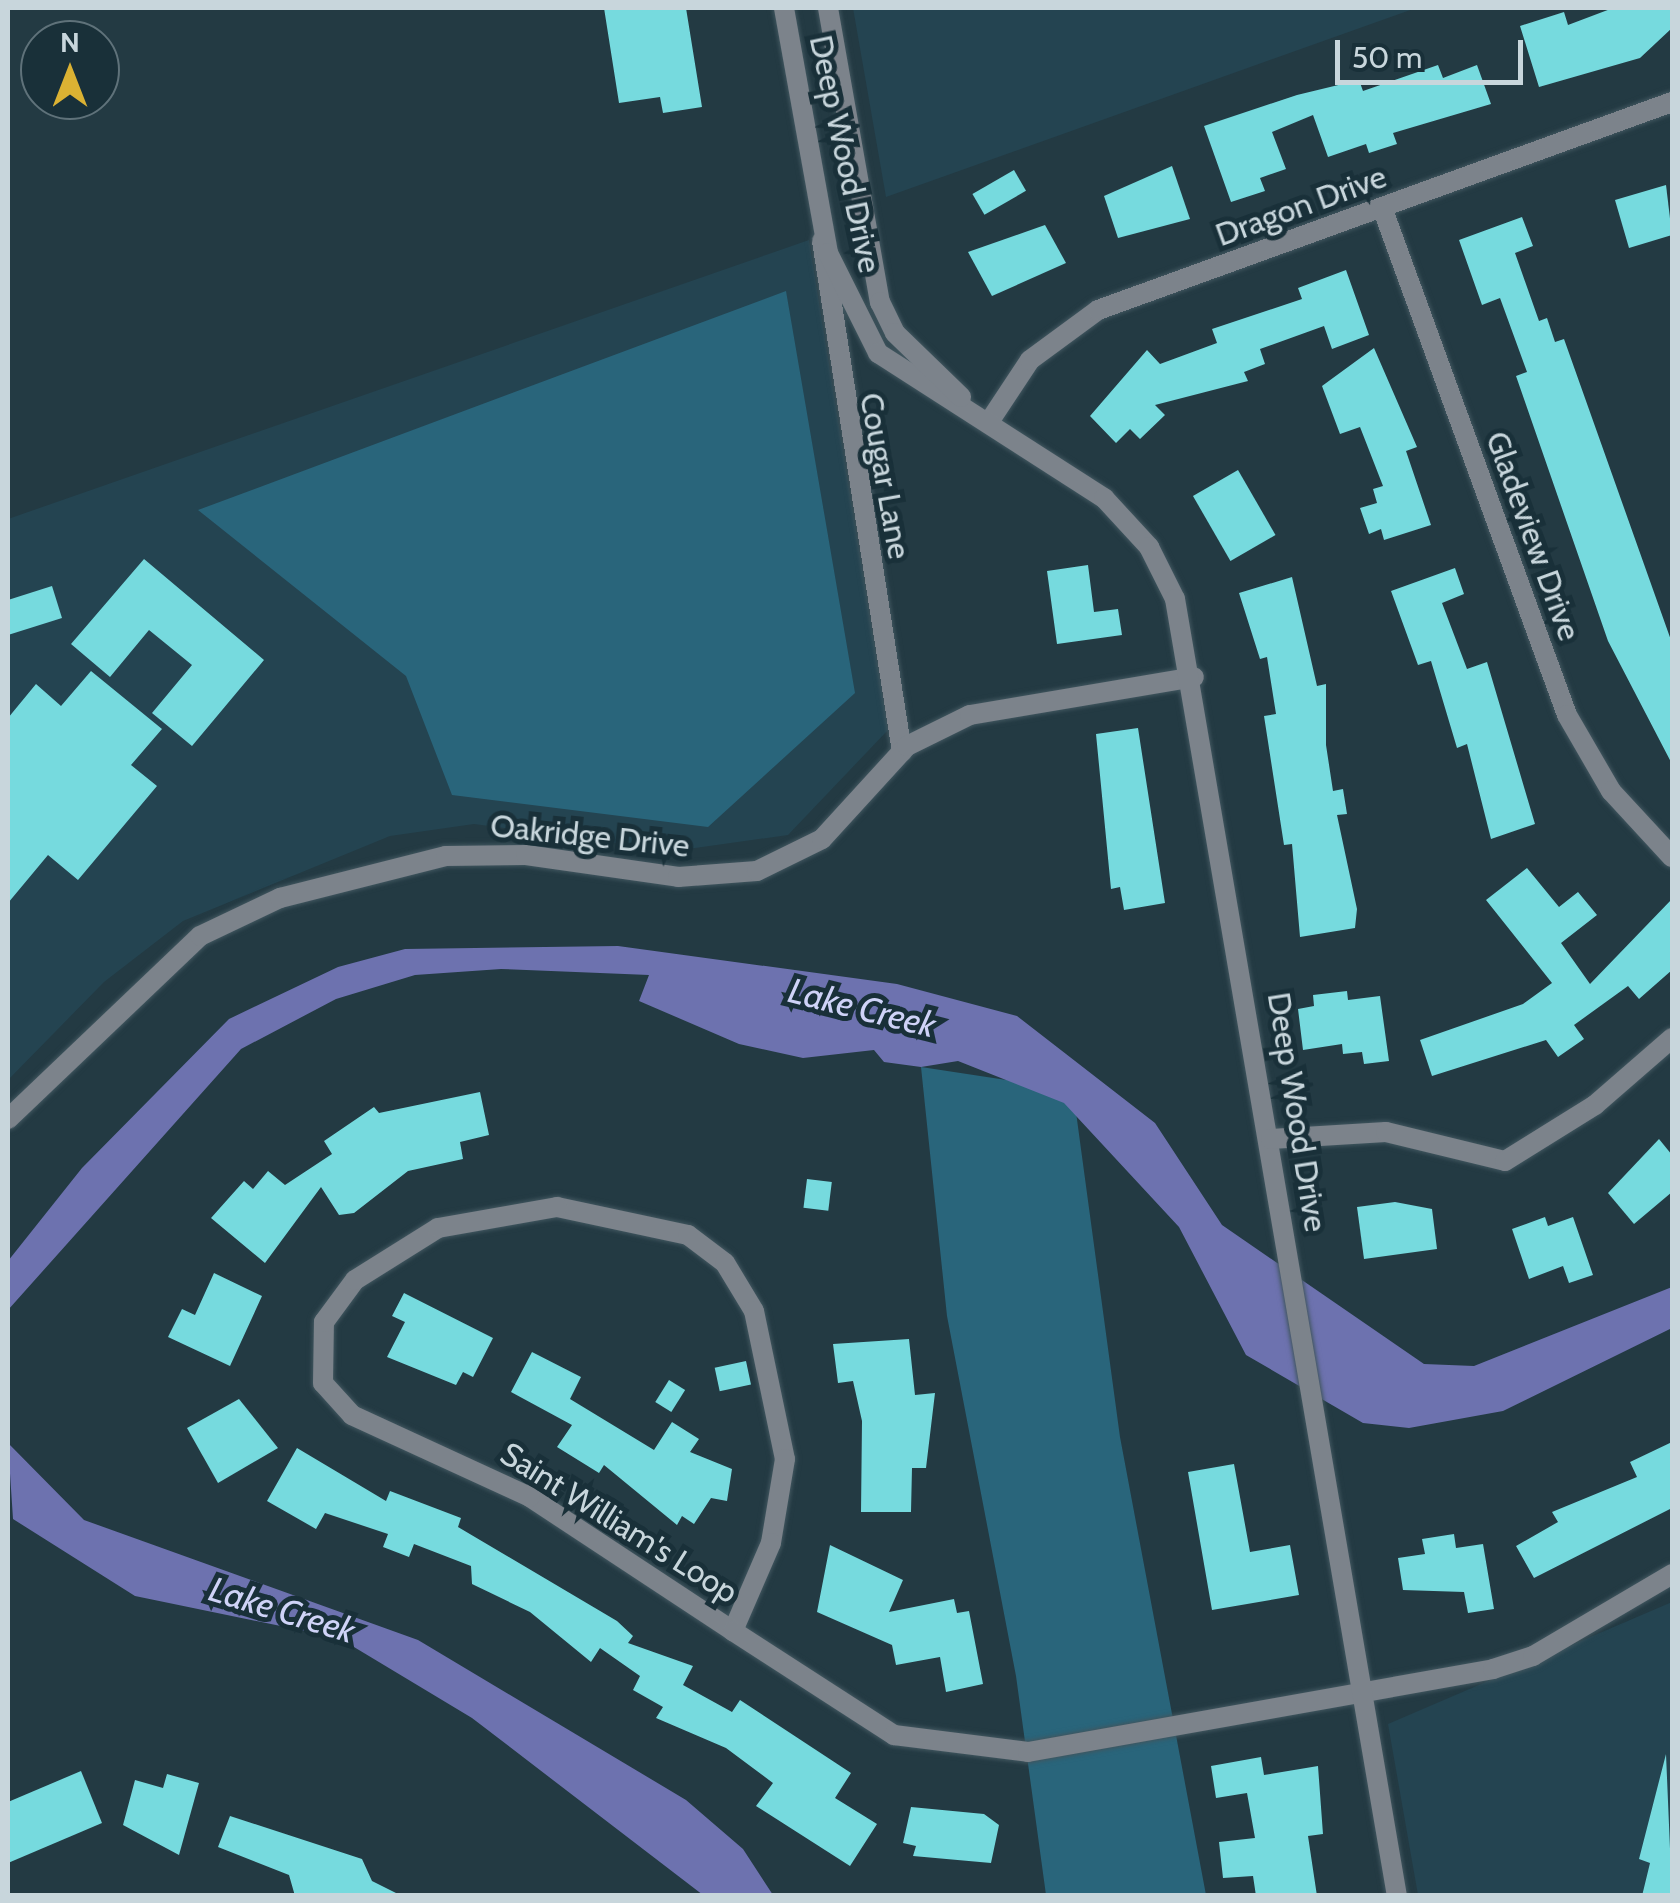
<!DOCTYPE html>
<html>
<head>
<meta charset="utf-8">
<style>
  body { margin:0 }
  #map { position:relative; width:1680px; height:1903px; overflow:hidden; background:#233a43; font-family:Cabin,sans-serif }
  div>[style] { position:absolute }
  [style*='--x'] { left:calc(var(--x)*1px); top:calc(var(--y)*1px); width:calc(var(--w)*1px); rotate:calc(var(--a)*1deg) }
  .built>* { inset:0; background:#244451 }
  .green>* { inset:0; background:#29657b }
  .water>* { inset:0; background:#6d72af }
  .building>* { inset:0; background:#76dade; transform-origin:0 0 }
  .roads { filter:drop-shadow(0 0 2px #41565f) drop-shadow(0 0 2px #41565f) }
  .minor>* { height:20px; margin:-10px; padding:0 10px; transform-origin:10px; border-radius:10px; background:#7c838b }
  .tertiary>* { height:20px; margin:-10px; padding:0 10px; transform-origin:10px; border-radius:10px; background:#7c838b }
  span { translate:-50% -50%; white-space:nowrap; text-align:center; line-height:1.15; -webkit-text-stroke:10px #193039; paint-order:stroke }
  .street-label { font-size:32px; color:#c8d6dc }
  .water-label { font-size:35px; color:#cfd3f7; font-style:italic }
  .frame { position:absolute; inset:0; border:10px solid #c8d6dc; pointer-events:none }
  .north { position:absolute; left:20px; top:20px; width:100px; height:100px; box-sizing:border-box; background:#193039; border:2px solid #5f727a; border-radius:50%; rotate:0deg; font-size:28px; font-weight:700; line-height:40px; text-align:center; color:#c8d6dc }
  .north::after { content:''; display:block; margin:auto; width:35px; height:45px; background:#dbb233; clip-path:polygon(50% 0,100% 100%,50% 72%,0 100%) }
  .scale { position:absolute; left:1335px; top:40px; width:188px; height:45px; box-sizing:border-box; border:5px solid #c8d6dc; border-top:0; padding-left:12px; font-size:30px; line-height:35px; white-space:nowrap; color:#c8d6dc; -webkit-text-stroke:8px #193039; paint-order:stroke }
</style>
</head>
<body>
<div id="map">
  <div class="built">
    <i style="clip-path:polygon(853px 8px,1416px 8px,886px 197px)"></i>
    <i style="clip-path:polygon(809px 240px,888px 730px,788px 835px,674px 851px,474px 824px,390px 836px,183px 921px,104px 982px,8px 1080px,8px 519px)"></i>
    <i style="clip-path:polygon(1672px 1602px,1672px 1895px,1418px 1895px,1388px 1724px)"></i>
  </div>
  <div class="green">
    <i style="clip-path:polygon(786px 291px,855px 693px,708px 827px,452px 795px,406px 676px,198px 510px)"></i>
    <i style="clip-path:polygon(921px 1067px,1073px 1090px,1120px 1437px,1206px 1895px,1046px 1895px,1016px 1676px,947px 1316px)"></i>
  </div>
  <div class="water">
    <i style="clip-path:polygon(618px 946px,897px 984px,1017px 1016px,1155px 1123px,1222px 1225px,1424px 1364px,1474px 1366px,1672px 1287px,1672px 1328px,1503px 1411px,1409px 1428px,1363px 1423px,1246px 1355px,1179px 1227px,1064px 1103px,958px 1061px,921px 1067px,884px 1062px,874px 1050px,803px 1058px,739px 1044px,639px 1001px,649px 975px,501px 969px,415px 975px,336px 999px,241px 1049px,8px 1310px,8px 1261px,82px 1168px,229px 1019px,338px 967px,405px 949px)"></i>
    <i style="clip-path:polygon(8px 1443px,84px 1520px,418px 1640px,686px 1800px,743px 1849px,773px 1895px,703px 1895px,472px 1718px,339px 1638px,135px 1596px,13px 1519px)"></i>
  </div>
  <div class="building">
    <i style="clip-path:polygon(604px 8px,686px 8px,702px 107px,663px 113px,660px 97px,619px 103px)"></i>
    <i style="clip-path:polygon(1613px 8px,1672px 8px,1672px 28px,1640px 58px,1539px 87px,1520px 26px,1564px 12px,1568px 25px)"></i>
    <i style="clip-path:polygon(1438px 65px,1443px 78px,1477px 65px,1491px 104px,1393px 133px,1397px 144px,1369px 153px,1366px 144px,1328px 157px,1313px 115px,1272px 132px,1286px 169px,1260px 178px,1265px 191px,1231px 202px,1204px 126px,1297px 95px,1359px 80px,1363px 91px)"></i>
    <i style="clip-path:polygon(1172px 166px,1190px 219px,1118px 238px,1104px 196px)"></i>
    <i style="left:1014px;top:170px;width:24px;height:48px;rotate:60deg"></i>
    <i style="clip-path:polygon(1666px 185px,1672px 235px,1629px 248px,1615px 200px)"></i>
    <i style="clip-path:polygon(1522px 217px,1533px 246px,1515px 253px,1539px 321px,1547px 318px,1555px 342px,1564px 339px,1672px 643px,1672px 764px,1608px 641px,1516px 376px,1527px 372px,1500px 298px,1482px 305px,1459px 240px)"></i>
    <i style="clip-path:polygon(1045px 225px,1066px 263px,992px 296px,968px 252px)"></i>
    <i style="clip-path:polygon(1346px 270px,1369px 335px,1332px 349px,1324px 326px,1260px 349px,1265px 364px,1244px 372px,1248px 381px,1155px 405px,1165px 415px,1140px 439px,1130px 429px,1116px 443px,1090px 416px,1147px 350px,1160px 364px,1217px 343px,1212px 329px,1302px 299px,1298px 288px)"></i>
    <i style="clip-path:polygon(1374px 348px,1417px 447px,1406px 451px,1431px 525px,1384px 540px,1381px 529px,1369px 534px,1360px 508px,1377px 503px,1373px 489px,1383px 486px,1360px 427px,1340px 434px,1322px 386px)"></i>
    <i style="left:1238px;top:470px;width:75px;height:52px;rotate:60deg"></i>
    <i style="clip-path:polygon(144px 559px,264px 660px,192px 746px,152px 713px,192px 665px,149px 630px,110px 677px,71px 644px)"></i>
    <i style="clip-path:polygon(1088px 565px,1094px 612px,1118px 609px,1122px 635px,1057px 644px,1047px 571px)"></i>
    <i style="clip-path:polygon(1455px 568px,1464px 594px,1442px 603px,1467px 669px,1487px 662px,1535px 824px,1491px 839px,1467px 744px,1457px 748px,1431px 661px,1418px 665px,1391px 591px)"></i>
    <i style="clip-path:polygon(1292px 577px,1317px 686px,1326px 684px,1326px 745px,1333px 791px,1343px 789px,1347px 814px,1337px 815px,1357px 909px,1355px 928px,1300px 937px,1292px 844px,1284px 845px,1264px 716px,1276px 714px,1267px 657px,1260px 659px,1239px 593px)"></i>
    <i style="clip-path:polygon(52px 586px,62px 618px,8px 635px,8px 600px)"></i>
    <i style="clip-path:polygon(91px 671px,162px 729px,131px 765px,157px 786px,78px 880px,48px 855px,8px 903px,8px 718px,36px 684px,61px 706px)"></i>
    <i style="clip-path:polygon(1138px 728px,1165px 903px,1124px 910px,1120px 887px,1111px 889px,1096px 734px)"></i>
    <i style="clip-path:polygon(1527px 868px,1559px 907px,1578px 892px,1597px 915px,1561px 943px,1590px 984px,1672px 899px,1672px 970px,1639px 999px,1628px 986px,1574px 1025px,1584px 1039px,1558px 1057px,1546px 1040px,1432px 1076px,1420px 1040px,1523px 1004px,1552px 983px,1486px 900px)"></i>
    <i style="clip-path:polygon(1347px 991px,1348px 1000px,1380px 996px,1389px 1061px,1364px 1064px,1362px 1052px,1343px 1054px,1342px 1044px,1303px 1050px,1298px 1009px,1314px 1006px,1313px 995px)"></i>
    <i style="clip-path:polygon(480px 1092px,489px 1135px,460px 1142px,463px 1159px,408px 1171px,354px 1213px,339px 1215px,321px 1187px,265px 1263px,211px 1218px,244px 1181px,253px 1189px,268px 1171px,285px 1185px,332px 1154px,324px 1141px,374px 1107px,379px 1113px)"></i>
    <i style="clip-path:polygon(1659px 1139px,1672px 1155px,1672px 1192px,1634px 1224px,1608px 1193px)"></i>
    <i style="left:807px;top:1179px;width:25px;height:29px;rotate:7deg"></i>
    <i style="clip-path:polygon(1395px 1202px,1432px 1209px,1437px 1249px,1364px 1259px,1357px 1207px)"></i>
    <i style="clip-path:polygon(1545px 1217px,1548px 1226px,1573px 1217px,1593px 1275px,1569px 1283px,1563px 1266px,1529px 1279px,1512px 1229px)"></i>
    <i style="clip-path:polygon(214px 1273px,262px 1296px,230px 1366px,168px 1337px,182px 1309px,195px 1315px)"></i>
    <i style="clip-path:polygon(404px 1293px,493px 1338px,473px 1377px,463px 1372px,456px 1385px,387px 1357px,405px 1322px,392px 1316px)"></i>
    <i style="clip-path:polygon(909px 1339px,915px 1395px,935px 1393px,926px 1468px,912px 1468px,911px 1512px,861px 1512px,862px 1421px,853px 1381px,838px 1383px,833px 1344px)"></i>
    <i style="clip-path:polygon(532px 1352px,581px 1377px,570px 1399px,654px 1450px,672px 1422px,699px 1439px,690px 1452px,732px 1469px,727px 1501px,711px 1498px,694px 1524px,682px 1516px,677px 1525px,604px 1465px,599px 1473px,557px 1447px,572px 1425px,511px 1392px)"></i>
    <i style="left:746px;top:1361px;width:24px;height:32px;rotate:78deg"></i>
    <i style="left:669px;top:1380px;width:19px;height:26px;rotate:32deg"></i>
    <i style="clip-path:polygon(239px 1399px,278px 1448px,218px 1483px,187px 1428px)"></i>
    <i style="clip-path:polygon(1672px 1442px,1672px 1508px,1534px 1578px,1516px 1546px,1558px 1522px,1552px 1512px,1637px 1477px,1630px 1462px)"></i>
    <i style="clip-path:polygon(297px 1448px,386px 1501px,390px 1491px,461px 1518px,458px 1527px,617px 1621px,633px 1636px,628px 1643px,693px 1666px,683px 1685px,732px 1712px,740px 1700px,851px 1773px,835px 1798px,877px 1824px,850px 1866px,756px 1806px,773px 1783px,726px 1748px,656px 1718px,663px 1707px,633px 1690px,640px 1676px,600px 1648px,591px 1662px,530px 1612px,472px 1584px,471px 1566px,414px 1544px,409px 1557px,383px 1547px,388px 1534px,325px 1513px,316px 1529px,267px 1501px)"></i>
    <i style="clip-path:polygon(1234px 1464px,1250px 1552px,1290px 1545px,1299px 1595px,1212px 1610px,1188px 1472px)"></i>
    <i style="clip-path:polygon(1454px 1534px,1456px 1548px,1483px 1544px,1494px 1609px,1468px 1613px,1464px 1592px,1403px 1590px,1398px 1558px,1425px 1554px,1422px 1539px)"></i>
    <i style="clip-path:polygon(830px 1545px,903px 1580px,889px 1612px,954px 1599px,957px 1613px,969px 1611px,983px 1684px,946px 1692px,940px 1657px,896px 1665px,892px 1645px,817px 1612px)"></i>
    <i style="clip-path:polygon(1666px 1754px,1672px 1896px,1642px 1896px,1650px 1863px,1639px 1859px)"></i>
    <i style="clip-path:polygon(1261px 1757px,1264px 1775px,1318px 1766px,1323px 1834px,1308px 1836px,1317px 1896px,1256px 1896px,1253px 1876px,1223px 1878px,1219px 1842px,1255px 1838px,1247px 1793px,1216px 1798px,1211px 1766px)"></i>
    <i style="clip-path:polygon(81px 1771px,102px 1823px,8px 1863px,8px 1802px)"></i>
    <i style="clip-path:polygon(167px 1774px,199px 1783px,179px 1855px,123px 1825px,135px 1780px,163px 1788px)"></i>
    <i style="clip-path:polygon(911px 1807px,984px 1814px,999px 1825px,991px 1863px,913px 1856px,916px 1846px,903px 1843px)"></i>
    <i style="clip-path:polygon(230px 1816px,362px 1859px,372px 1881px,402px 1896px,295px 1896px,289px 1875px,218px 1847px)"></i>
  </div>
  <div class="roads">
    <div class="minor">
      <i style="--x:1383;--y:210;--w:537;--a:69.98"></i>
      <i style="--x:1567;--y:715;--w:88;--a:59.9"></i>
      <i style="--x:1611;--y:791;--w:90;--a:47.3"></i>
      <i style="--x:822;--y:241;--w:517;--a:81.1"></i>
      <i style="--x:989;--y:422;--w:74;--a:-56.5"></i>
      <i style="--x:1030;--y:360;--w:84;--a:-36.3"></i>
      <i style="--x:1098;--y:310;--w:611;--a:-19.92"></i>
      <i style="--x:8;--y:1119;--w:265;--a:-43.6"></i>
      <i style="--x:200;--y:936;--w:89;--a:-25.4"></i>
      <i style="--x:280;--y:898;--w:171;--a:-14.2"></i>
      <i style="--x:446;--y:856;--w:80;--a:-0.7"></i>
      <i style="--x:526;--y:855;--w:154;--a:8.2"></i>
      <i style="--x:678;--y:877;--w:79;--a:-4.3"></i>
      <i style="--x:757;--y:871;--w:72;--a:-26.2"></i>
      <i style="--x:822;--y:839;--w:126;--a:-47.6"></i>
      <i style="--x:907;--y:746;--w:70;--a:-26.2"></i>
      <i style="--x:970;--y:715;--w:227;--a:-9.6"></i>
      <i style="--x:557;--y:1207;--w:134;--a:12.1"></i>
      <i style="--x:688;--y:1235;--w:46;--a:37.1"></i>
      <i style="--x:725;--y:1263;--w:56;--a:58.9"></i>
      <i style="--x:754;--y:1311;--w:151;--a:78.2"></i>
      <i style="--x:785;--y:1459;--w:85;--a:99.5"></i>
      <i style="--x:771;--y:1543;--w:96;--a:113.4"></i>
      <i style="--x:733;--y:1631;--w:243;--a:-146.6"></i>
      <i style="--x:530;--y:1497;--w:196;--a:-155.3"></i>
      <i style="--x:352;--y:1415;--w:43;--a:-132.2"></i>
      <i style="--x:323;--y:1383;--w:61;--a:-89.1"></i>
      <i style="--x:324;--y:1322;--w:52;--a:-53.6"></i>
      <i style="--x:355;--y:1280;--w:98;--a:-32.1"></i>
      <i style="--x:438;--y:1228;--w:121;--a:-10"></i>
      <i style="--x:733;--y:1631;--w:192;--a:32.9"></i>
      <i style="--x:894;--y:1735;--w:135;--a:7.2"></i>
      <i style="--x:1028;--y:1752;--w:472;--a:-10.1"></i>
      <i style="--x:1493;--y:1669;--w:42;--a:-18"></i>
      <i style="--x:1533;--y:1656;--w:161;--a:-30.5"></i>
    </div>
    <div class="tertiary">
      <i style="--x:784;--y:8;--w:249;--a:79.8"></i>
      <i style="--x:828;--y:253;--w:112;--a:63.4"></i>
      <i style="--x:878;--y:353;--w:269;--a:32.7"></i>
      <i style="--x:1104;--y:498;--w:67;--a:47.4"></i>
      <i style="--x:1149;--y:547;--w:58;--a:63.4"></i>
      <i style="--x:1175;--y:599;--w:1316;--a:80.29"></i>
      <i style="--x:828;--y:8;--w:299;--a:80"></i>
      <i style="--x:880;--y:302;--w:34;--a:64"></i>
      <i style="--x:895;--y:333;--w:92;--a:44.1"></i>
      <i style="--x:1271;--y:1139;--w:115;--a:-3.5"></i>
      <i style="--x:1386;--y:1132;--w:122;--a:13.7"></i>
      <i style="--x:1505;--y:1161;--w:106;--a:-31.9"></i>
      <i style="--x:1595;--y:1105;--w:102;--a:-41"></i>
    </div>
  </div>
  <div class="street-label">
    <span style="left:845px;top:154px;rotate:78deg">Deep Wood Drive</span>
    <span style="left:1301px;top:206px;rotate:-20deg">Dragon Drive</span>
    <span style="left:885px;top:476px;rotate:80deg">Cougar Lane</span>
    <span style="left:1533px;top:536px;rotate:70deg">Gladeview Drive</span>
    <span style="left:590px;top:836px;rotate:6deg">Oakridge Drive</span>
    <span style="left:1297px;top:1112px;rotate:81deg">Deep Wood Drive</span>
    <span style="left:619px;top:1523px;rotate:32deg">Saint William's Loop</span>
  </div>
  <div class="water-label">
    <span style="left:862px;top:1008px;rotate:14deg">Lake Creek</span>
    <span style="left:282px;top:1610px;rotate:17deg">Lake Creek</span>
  </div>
  <div class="frame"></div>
  <div class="north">N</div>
  <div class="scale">50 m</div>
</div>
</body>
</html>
